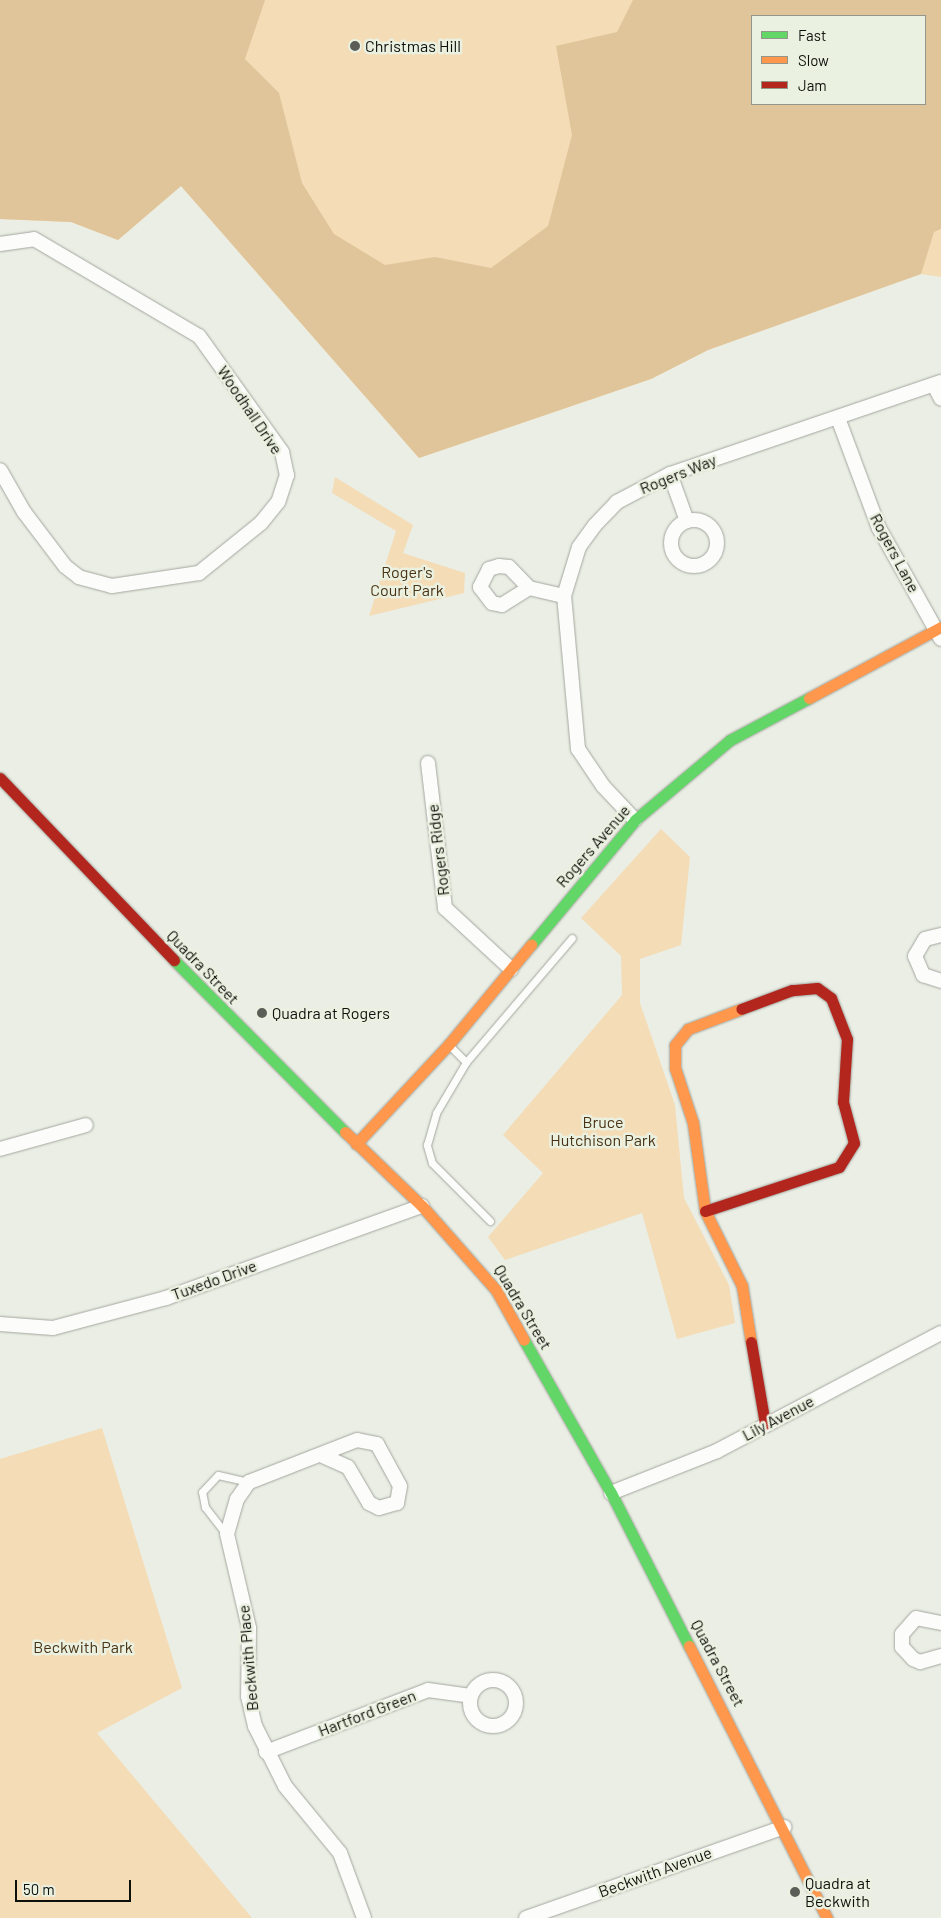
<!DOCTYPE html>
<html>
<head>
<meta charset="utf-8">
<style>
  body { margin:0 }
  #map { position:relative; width:941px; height:1918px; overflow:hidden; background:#eaeee4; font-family:Barlow,sans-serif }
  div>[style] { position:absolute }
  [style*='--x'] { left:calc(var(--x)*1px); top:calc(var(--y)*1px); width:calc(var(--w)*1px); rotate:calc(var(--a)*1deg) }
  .green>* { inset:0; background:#f4dcb6 }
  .forest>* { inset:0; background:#e0c59a }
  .roads { filter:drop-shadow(0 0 1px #a4a69f) drop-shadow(0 0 1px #a4a69f) }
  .lane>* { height:7px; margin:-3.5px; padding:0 3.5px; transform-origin:3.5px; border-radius:3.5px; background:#fcfcfb }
  .street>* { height:14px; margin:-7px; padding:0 7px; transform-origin:7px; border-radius:7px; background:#fcfcfb }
  .street>.ring { margin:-7px; padding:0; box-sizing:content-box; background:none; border:14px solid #fcfcfb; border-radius:50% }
  .fast>* { height:11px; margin:-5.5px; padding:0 5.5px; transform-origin:5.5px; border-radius:5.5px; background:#63d668 }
  .slow>* { height:11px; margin:-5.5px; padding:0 5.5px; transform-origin:5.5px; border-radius:5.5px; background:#ff974d }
  .jam>* { height:11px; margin:-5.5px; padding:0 5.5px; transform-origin:5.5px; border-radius:5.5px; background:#b3261e }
  .dots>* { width:14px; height:14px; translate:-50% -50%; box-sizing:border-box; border:2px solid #ebf1e1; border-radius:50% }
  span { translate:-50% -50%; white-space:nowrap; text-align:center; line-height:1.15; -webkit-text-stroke:5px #ebf1e1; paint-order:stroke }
  .poi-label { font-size:16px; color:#0e100b }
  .left { translate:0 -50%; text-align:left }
  .street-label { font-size:16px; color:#0e100b }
  .park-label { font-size:16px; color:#493314 }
  .legend { position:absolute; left:751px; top:15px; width:175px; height:90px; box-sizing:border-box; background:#ebf1e1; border:1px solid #93978b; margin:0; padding:6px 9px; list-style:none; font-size:15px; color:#0e100b }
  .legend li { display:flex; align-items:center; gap:10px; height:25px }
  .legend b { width:25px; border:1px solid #93978b }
  .scale { position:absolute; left:15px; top:1880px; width:116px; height:22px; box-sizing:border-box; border:2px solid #0e100b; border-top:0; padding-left:6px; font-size:15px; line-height:18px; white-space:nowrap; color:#0e100b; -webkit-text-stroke:4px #ebf1e1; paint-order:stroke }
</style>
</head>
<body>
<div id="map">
  <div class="green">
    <i style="clip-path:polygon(evenodd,0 0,941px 0,941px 277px,921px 274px,708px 350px,651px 379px,419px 458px,181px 186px,118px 240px,71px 222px,0 219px,0 0,752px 16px,925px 16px,925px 104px,752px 104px,752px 16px)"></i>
    <i style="clip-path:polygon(335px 477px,413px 525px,403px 553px,465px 573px,464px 593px,369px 616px,396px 531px,332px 493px)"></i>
    <i style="clip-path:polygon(661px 829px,690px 857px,681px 945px,640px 959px,640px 1003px,675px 1105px,684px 1198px,729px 1285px,735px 1323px,677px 1339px,642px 1213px,505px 1260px,488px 1237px,543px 1173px,503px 1135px,622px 995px,621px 956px,581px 918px)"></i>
    <i style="clip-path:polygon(102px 1428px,182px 1688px,97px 1733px,252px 1918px,0 1918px,0 1459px)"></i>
  </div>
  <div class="forest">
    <i style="clip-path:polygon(evenodd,0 0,265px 0,245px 59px,279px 93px,302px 183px,334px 234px,385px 265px,435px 257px,491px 268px,548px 226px,572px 135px,556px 46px,617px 32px,633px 0,941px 0,941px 229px,934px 232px,921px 274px,708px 350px,651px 379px,419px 458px,181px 186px,118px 240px,71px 222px,0 219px,0 0,752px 16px,925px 16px,925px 104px,752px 104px,752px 16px)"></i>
  </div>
  <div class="roads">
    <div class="lane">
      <i style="--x:449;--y:1045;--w:24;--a:45"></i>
      <i style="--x:490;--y:1221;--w:82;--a:-135"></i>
      <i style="--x:432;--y:1163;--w:19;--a:-106"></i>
      <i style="--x:427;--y:1145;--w:33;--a:-74"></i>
      <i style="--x:436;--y:1113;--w:59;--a:-59.5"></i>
      <i style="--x:466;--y:1062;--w:163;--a:-49.5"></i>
      <i style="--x:226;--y:1534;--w:34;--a:-128"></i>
      <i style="--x:205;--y:1507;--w:15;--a:-101"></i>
      <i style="--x:202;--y:1492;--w:23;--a:-47"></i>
      <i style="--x:218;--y:1475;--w:32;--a:13"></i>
    </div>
    <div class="street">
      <i style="--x:0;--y:244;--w:34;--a:-8"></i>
      <i style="--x:34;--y:239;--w:191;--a:30.5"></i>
      <i style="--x:199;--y:336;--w:143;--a:54.4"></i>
      <i style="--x:282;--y:452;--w:24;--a:78"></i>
      <i style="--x:287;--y:475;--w:28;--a:108"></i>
      <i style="--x:278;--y:502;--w:27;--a:129"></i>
      <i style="--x:261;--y:523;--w:80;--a:141.1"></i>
      <i style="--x:199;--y:573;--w:88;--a:171.5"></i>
      <i style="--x:112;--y:586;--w:34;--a:-165"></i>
      <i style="--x:79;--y:577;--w:18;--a:-142"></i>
      <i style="--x:65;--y:566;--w:68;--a:-127.2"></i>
      <i style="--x:24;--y:512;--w:48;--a:-119.7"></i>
      <i style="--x:935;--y:387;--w:13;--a:63"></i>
      <i style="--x:838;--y:418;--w:117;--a:69.6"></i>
      <i style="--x:879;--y:528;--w:127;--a:60.8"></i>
      <i style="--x:670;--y:474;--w:50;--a:70.1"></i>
      <i class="ring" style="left:671px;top:520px;width:32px;height:32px"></i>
      <i style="--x:499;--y:566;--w:10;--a:6"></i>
      <i style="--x:509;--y:567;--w:29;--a:46"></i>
      <i style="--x:529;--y:588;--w:32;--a:148"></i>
      <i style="--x:502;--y:605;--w:10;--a:-169"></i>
      <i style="--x:492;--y:603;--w:20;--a:-127"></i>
      <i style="--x:480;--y:587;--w:20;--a:-63"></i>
      <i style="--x:489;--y:569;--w:10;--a:-17"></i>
      <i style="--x:529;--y:588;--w:36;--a:13"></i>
      <i style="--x:428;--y:763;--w:146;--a:83.3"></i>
      <i style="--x:445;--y:908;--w:90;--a:42.7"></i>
      <i style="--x:635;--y:820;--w:47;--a:-133.3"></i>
      <i style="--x:603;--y:786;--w:45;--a:-124"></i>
      <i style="--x:578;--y:749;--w:154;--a:-95.2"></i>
      <i style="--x:564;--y:596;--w:51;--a:-73"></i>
      <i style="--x:579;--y:547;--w:27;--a:-54"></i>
      <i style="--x:595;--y:525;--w:32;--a:-46"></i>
      <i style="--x:617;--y:502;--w:60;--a:-27.8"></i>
      <i style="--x:670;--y:474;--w:286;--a:-18.8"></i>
      <i style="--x:941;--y:935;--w:16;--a:166"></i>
      <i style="--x:925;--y:939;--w:20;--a:120"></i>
      <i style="--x:915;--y:956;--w:21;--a:67"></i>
      <i style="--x:923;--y:975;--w:19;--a:18"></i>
      <i style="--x:0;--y:1149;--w:89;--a:-15.6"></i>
      <i style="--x:0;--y:1324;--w:53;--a:4.3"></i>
      <i style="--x:53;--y:1328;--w:117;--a:-14.9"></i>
      <i style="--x:166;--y:1298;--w:272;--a:-19.8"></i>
      <i style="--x:323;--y:1456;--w:27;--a:24"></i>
      <i style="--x:348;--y:1467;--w:42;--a:59.7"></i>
      <i style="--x:369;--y:1503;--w:11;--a:27"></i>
      <i style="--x:379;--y:1508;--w:19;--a:-16"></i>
      <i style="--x:397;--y:1503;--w:17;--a:-80"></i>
      <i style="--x:400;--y:1486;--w:48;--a:-118.7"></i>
      <i style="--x:377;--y:1444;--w:20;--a:-169"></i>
      <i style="--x:357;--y:1440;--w:116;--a:158.7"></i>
      <i style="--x:249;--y:1482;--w:21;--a:125"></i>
      <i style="--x:237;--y:1499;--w:36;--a:106"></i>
      <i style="--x:227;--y:1534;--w:97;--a:76.8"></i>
      <i style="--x:249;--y:1628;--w:68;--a:90.8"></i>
      <i style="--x:248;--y:1696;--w:31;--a:77"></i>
      <i style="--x:255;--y:1726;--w:67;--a:63.4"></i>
      <i style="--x:285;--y:1786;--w:87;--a:50.6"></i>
      <i style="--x:340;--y:1853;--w:69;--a:69.7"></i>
      <i style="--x:611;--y:1493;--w:114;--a:-21.6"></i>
      <i style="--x:717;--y:1451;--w:253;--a:-27.8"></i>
      <i style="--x:941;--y:1623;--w:25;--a:-169"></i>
      <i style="--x:916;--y:1618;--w:21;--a:131"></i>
      <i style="--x:902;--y:1634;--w:13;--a:90"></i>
      <i style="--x:902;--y:1647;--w:16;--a:47"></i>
      <i style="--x:913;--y:1659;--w:8;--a:23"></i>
      <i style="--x:920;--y:1662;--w:22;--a:-16"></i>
      <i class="ring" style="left:470px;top:1680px;width:32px;height:32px"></i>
      <i style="--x:266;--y:1752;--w:173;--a:-20.9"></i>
      <i style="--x:428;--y:1690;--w:43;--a:7.9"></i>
      <i style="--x:526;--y:1918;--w:274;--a:-19.4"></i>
    </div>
    <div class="fast">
      <i style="--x:531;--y:945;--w:163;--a:-50.2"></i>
      <i style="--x:635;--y:820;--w:124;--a:-40.1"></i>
      <i style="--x:730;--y:740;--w:89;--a:-28"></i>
      <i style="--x:174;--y:960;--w:243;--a:45.2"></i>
      <i style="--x:524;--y:1340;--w:176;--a:60.4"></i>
      <i style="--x:611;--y:1493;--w:172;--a:63"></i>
    </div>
    <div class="slow">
      <i style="--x:809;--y:698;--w:150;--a:-28.3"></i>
      <i style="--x:741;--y:1009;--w:57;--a:159.3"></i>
      <i style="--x:688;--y:1029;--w:21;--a:129"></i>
      <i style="--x:675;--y:1045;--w:23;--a:90"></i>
      <i style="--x:675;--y:1068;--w:58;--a:71.9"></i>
      <i style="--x:693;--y:1123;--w:89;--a:82.2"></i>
      <i style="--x:705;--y:1211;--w:84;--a:63.7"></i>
      <i style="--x:742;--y:1286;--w:57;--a:80.9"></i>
      <i style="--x:345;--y:1132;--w:107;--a:43.9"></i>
      <i style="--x:422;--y:1206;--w:112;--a:48.6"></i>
      <i style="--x:496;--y:1290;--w:57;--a:60.8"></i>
      <i style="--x:356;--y:1144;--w:137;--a:-47.1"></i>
      <i style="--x:449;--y:1044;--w:129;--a:-50.4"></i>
      <i style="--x:689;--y:1646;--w:305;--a:63.1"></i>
    </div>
    <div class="jam">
      <i style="--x:0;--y:778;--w:252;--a:46.3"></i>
      <i style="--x:705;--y:1211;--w:141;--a:-18.2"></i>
      <i style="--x:839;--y:1167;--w:28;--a:-58"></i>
      <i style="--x:854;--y:1143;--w:42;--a:-105"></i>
      <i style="--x:843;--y:1102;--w:63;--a:-86.4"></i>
      <i style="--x:847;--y:1039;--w:44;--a:-111.3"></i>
      <i style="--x:831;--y:998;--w:17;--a:-144"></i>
      <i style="--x:817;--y:988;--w:25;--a:175"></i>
      <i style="--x:792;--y:990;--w:54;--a:159.6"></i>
      <i style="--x:751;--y:1342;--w:83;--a:80.3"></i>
    </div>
  </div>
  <div class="dots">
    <i style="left:355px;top:46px;background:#5b5e57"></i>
    <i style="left:262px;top:1013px;background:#5b5e57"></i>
    <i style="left:795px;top:1892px;background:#5b5e57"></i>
  </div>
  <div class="poi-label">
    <span class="left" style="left:365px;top:46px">Christmas Hill</span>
    <span class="left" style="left:272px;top:1013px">Quadra at Rogers</span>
    <span class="left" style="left:805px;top:1892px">Quadra at<br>Beckwith</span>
  </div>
  <div class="street-label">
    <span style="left:250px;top:410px;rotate:56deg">Woodhall Drive</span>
    <span style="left:678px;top:474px;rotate:-22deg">Rogers Way</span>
    <span style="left:895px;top:553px;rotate:62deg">Rogers Lane</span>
    <span style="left:593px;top:846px;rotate:-49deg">Rogers Avenue</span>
    <span style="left:438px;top:850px;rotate:-97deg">Rogers Ridge</span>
    <span style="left:203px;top:967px;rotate:46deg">Quadra Street</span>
    <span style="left:214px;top:1280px;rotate:-20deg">Tuxedo Drive</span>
    <span style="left:523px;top:1307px;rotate:59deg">Quadra Street</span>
    <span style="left:778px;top:1418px;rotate:-28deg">Lily Avenue</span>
    <span style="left:248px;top:1658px;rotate:-95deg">Beckwith Place</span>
    <span style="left:718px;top:1663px;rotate:62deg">Quadra Street</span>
    <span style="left:367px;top:1713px;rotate:-21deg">Hartford Green</span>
    <span style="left:655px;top:1872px;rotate:-20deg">Beckwith Avenue</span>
  </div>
  <div class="park-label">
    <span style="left:407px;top:581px">Roger's<br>Court Park</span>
    <span style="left:603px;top:1131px">Bruce<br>Hutchison Park</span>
    <span style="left:83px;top:1647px">Beckwith Park</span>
  </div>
  <ul class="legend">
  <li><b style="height:6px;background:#63d668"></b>Fast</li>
  <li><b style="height:6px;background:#ff974d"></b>Slow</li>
  <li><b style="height:6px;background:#b3261e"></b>Jam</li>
  </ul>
  <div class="scale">50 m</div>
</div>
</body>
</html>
